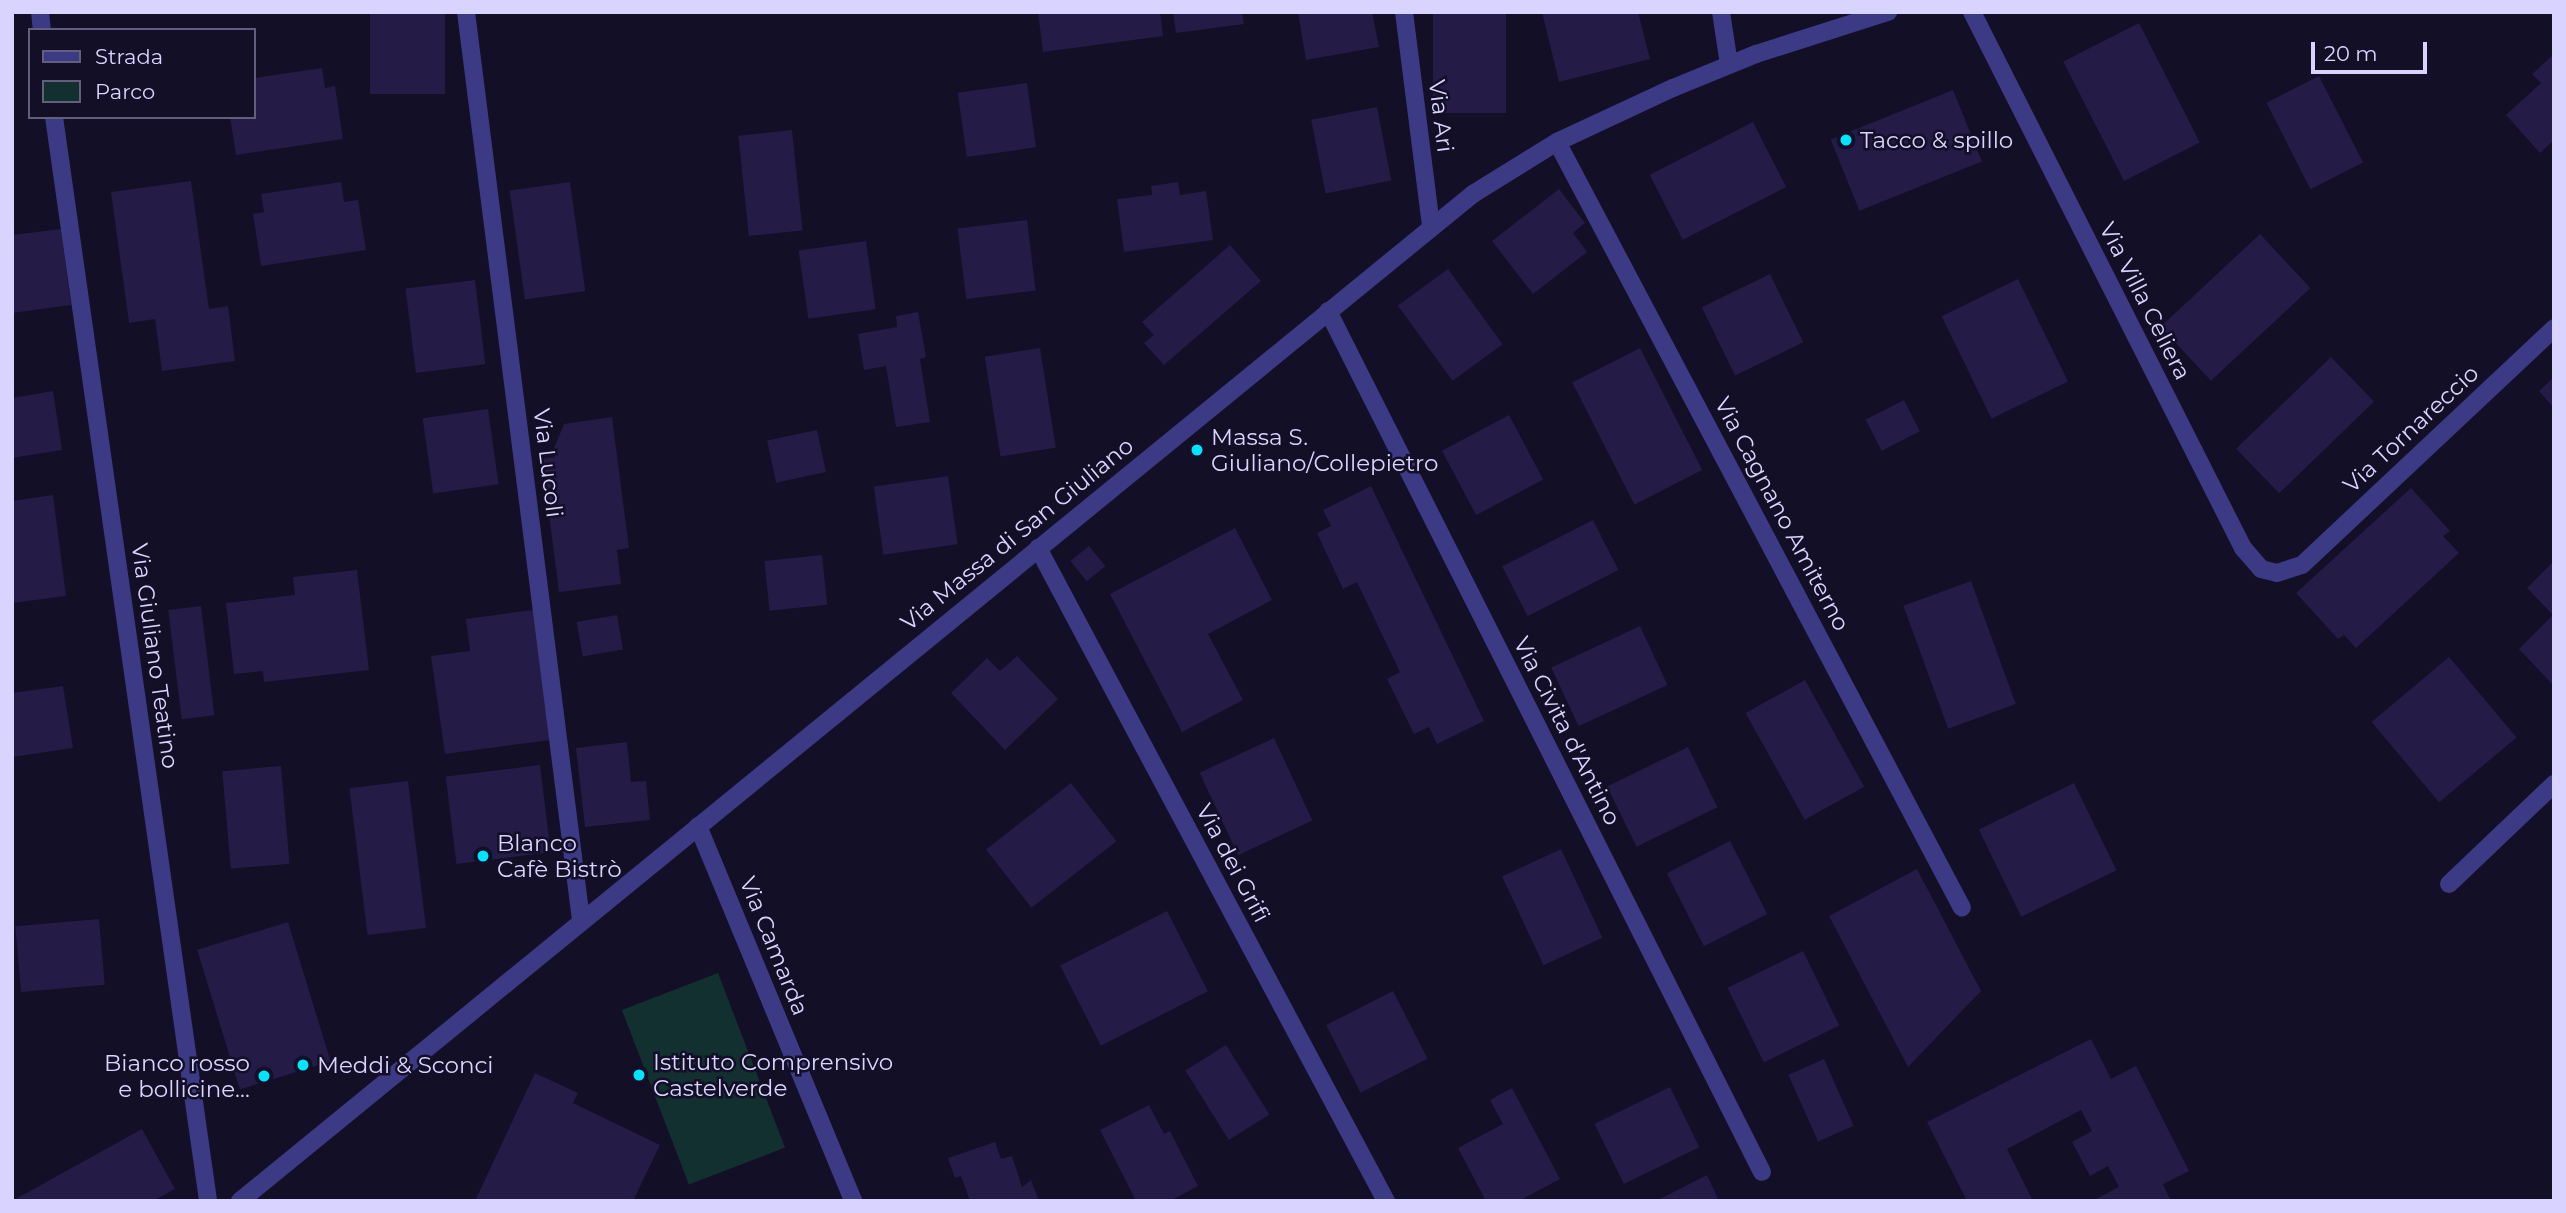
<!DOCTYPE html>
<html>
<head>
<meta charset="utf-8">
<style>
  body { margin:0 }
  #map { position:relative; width:2566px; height:1213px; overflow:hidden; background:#130f26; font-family:Montserrat,sans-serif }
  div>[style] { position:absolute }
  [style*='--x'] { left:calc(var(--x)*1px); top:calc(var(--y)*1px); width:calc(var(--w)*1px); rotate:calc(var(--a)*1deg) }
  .green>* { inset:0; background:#12302f; transform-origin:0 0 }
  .building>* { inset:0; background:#241b47; transform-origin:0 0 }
  .service>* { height:18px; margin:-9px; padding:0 9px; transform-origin:9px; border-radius:9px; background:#3d3a85 }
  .minor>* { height:18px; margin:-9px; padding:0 9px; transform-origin:9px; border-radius:9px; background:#3d3a85 }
  .tertiary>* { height:18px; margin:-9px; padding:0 9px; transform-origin:9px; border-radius:9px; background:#3d3a85 }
  .dots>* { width:19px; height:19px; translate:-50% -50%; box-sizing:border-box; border:4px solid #130f26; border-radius:50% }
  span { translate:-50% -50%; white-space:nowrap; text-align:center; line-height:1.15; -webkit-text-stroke:5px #130f26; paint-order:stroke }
  .street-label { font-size:23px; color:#d9d4ff }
  .poi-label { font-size:23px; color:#d9d4ff }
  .left { translate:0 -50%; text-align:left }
  .right { translate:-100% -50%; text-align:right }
  .frame { position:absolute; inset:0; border:14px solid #d9d4ff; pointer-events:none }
  .legend { position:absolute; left:28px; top:28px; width:228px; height:91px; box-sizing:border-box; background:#130f26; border:2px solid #625e7d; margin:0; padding:9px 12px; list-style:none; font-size:21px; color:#d9d4ff }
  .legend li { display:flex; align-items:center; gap:14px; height:35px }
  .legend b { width:35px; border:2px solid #625e7d }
  .scale { position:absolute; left:2311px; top:42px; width:116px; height:32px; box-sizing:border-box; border:4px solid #d9d4ff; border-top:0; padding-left:9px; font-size:21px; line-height:24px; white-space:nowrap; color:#d9d4ff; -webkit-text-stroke:5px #130f26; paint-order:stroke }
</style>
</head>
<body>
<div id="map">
  <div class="green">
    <i style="left:718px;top:973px;width:187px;height:103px;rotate:69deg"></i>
  </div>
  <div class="building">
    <i style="left:370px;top:12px;width:75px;height:82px"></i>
    <i style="clip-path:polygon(1038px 12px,1160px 12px,1163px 36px,1043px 52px)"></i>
    <i style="clip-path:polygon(1173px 12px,1242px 12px,1244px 24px,1176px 33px)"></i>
    <i style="clip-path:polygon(1298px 12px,1372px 12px,1379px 47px,1306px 60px)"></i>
    <i style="left:1433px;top:12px;width:73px;height:101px"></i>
    <i style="clip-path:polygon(1542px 12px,1638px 12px,1650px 59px,1559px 82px)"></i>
    <i style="left:2139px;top:23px;width:134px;height:85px;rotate:63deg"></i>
    <i style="clip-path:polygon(2554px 54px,2554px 140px,2540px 153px,2506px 115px,2541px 83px,2532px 74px)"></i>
    <i style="clip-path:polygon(322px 68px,325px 88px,335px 86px,343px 139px,236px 155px,230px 117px,254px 117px,254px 78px)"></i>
    <i style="left:2319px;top:76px;width:97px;height:59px;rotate:63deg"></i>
    <i style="left:1027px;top:83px;width:65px;height:70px;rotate:82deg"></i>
    <i style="left:1953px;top:90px;width:77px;height:132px;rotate:68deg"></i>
    <i style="left:1377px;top:107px;width:75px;height:67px;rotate:79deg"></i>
    <i style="left:1753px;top:122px;width:73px;height:116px;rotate:63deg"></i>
    <i style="left:792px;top:130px;width:101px;height:54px;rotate:84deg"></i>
    <i style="clip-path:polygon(191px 181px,209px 309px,228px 306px,235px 361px,162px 371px,155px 319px,129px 323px,111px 192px)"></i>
    <i style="clip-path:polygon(341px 182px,344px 202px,358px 200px,366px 250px,261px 266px,253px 214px,264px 212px,261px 194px)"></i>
    <i style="left:570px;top:182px;width:110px;height:61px;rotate:82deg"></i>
    <i style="clip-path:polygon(1178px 182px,1180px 195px,1206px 191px,1213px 240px,1124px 252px,1117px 199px,1152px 195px,1151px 186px)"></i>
    <i style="clip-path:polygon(1559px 189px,1585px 223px,1573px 233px,1587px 252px,1533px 294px,1492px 241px)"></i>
    <i style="left:1027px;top:220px;width:71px;height:70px;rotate:83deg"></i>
    <i style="clip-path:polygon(61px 229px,71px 305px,12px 313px,12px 235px)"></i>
    <i style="left:2260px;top:234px;width:74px;height:136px;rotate:47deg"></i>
    <i style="left:866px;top:241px;width:69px;height:68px;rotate:82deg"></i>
    <i style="clip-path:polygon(1230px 245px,1261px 281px,1164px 365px,1144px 343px,1154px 335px,1142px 322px)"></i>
    <i style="left:1448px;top:269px;width:93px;height:62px;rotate:54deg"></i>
    <i style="left:1770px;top:274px;width:76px;height:76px;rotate:64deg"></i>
    <i style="left:2018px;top:279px;width:114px;height:85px;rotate:64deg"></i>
    <i style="left:475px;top:280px;width:85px;height:70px;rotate:83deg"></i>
    <i style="clip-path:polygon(918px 312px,926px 357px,920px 359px,930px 422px,896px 427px,886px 366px,864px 370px,858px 334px,897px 327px,896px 316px)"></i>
    <i style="left:1040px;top:348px;width:101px;height:56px;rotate:81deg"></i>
    <i style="left:1640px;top:348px;width:137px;height:76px;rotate:63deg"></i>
    <i style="left:2331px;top:357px;width:62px;height:132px;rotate:46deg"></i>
    <i style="clip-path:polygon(2554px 377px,2554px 408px,2539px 391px)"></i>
    <i style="clip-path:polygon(53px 391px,62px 450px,12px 458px,12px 398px)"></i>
    <i style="left:1904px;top:400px;width:35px;height:43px;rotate:63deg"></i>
    <i style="left:488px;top:409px;width:76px;height:66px;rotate:82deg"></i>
    <i style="left:1509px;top:415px;width:73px;height:76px;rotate:62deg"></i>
    <i style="clip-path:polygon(612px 417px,629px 548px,617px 550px,621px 584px,559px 592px,542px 459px,555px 457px,554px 448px,564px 424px)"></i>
    <i style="left:817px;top:430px;width:43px;height:51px;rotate:78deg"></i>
    <i style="left:948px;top:476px;width:69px;height:75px;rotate:82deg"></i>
    <i style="clip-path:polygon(1371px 486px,1484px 721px,1437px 744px,1429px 727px,1414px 734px,1387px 679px,1400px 672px,1357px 582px,1343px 589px,1317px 533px,1331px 526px,1323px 510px)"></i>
    <i style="clip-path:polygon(2411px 488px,2450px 531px,2443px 536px,2459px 553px,2356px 648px,2344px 635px,2338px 639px,2296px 593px)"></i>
    <i style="clip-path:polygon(53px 495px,66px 596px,12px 603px,12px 501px)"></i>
    <i style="left:1593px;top:520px;width:56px;height:102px;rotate:63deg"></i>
    <i style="clip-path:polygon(1235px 528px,1272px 600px,1208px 634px,1243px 700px,1182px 732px,1110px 594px)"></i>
    <i style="left:1089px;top:546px;width:26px;height:24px;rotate:51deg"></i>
    <i style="left:822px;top:555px;width:50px;height:58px;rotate:84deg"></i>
    <i style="clip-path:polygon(2554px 561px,2554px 686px,2519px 649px,2553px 615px,2527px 588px)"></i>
    <i style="clip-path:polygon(357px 570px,369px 670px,264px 682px,263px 671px,234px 674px,226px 603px,295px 595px,293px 577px)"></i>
    <i style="left:1971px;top:581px;width:131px;height:72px;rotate:70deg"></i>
    <i style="left:201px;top:606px;width:110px;height:33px;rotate:83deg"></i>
    <i style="clip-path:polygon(533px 610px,550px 740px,445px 754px,431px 656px,470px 651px,466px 619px)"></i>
    <i style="left:617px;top:615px;width:35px;height:41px;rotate:80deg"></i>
    <i style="left:1640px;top:626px;width:65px;height:98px;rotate:65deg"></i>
    <i style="clip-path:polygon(1017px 656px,1058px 699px,1005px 750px,951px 693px,987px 658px,1000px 671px)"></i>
    <i style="left:2449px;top:657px;width:105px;height:101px;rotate:50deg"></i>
    <i style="left:1805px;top:680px;width:122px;height:68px;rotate:61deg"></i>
    <i style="clip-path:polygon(63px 686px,73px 748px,12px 757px,12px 693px)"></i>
    <i style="left:1274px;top:738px;width:91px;height:82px;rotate:65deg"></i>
    <i style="clip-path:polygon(627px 742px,631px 782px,646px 781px,650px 820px,585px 827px,576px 748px)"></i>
    <i style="left:1688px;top:747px;width:67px;height:90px;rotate:64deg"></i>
    <i style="left:540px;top:765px;width:88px;height:95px;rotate:83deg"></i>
    <i style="left:281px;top:766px;width:98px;height:59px;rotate:85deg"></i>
    <i style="left:408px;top:781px;width:148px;height:59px;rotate:83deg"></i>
    <i style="left:1071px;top:783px;width:74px;height:108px;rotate:52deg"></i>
    <i style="left:2074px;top:783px;width:97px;height:106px;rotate:64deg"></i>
    <i style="left:1730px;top:841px;width:82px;height:71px;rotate:63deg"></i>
    <i style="left:1561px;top:849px;width:98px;height:65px;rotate:65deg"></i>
    <i style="clip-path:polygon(1917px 869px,1981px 991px,1908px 1067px,1829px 916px)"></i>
    <i style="left:1167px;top:911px;width:90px;height:120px;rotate:63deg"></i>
    <i style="left:99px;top:919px;width:66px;height:84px;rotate:85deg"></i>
    <i style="left:288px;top:922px;width:146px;height:95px;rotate:73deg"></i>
    <i style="left:1803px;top:951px;width:83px;height:84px;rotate:64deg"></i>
    <i style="left:1393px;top:991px;width:76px;height:75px;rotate:63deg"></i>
    <i style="clip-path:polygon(2091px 1039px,2111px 1079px,2136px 1066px,2189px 1171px,2163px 1184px,2171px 1201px,2092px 1201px,2119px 1187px,2108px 1166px,2090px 1176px,2072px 1142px,2092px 1131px,2081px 1110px,2007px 1149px,2033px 1201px,1967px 1201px,1927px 1122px)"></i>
    <i style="left:1226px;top:1045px;width:82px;height:48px;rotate:58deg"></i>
    <i style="left:1824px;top:1059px;width:73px;height:39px;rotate:66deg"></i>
    <i style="clip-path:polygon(535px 1073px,578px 1093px,573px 1103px,660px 1145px,633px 1201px,475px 1201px)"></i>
    <i style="left:1670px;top:1087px;width:67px;height:84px;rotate:64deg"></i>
    <i style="clip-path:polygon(1512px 1088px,1560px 1179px,1519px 1201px,1486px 1201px,1458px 1148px,1503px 1124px,1490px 1100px)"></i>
    <i style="clip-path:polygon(1149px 1105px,1164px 1134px,1170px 1131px,1198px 1186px,1170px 1201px,1136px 1201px,1100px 1130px)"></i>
    <i style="clip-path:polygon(142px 1129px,175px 1189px,153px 1201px,12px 1201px)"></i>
    <i style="clip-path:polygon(995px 1142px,1001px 1159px,1012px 1156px,1022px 1187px,1031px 1180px,1039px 1201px,970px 1201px,961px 1176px,955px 1178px,948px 1158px)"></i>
    <i style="clip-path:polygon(1707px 1175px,1719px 1201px,1656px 1201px)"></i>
  </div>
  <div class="service">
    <i style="--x:2449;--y:884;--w:145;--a:-43.6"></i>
  </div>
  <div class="minor">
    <i style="--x:40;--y:12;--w:18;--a:84"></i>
    <i style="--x:466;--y:12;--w:915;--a:82.78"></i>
    <i style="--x:1404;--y:12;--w:216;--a:82.8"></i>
    <i style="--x:1721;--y:12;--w:53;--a:81.3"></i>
    <i style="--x:1972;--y:12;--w:601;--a:63.18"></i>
    <i style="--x:2243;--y:548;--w:28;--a:49"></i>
    <i style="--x:2261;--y:569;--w:16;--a:14"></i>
    <i style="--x:2277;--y:573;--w:26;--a:-18"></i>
    <i style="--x:2302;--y:565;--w:346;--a:-43.2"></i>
    <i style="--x:54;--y:117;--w:1095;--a:81.91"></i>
    <i style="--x:1557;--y:142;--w:866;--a:62.13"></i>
    <i style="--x:1328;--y:311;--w:964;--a:63.25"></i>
    <i style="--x:1038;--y:548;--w:740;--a:61.95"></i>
    <i style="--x:698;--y:826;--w:406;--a:67.5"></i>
  </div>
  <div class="tertiary">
    <i style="--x:240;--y:1201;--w:1592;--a:-39.24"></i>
    <i style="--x:1473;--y:194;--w:99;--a:-31.8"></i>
    <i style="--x:1557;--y:142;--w:128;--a:-25"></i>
    <i style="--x:1673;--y:88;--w:90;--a:-22.3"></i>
    <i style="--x:1756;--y:54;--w:139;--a:-17.7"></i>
  </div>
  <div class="dots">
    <i style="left:1846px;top:140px;background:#00e5ff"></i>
    <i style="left:1197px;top:450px;background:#00e5ff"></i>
    <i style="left:483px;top:856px;background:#00e5ff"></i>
    <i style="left:303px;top:1065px;background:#00e5ff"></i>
    <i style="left:639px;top:1075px;background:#00e5ff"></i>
    <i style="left:264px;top:1076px;background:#00e5ff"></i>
  </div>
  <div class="street-label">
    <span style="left:1441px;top:116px;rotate:83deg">Via Ari</span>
    <span style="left:2145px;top:301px;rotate:63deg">Via Villa Celiera</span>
    <span style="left:2411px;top:429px;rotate:-43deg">Via Tornareccio</span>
    <span style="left:548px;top:463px;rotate:83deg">Via Lucoli</span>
    <span style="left:1782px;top:514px;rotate:62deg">Via Cagnano Amiterno</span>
    <span style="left:1017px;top:534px;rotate:-39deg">Via Massa di San Giuliano</span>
    <span style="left:155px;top:656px;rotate:82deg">Via Giuliano Teatino</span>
    <span style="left:1567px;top:731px;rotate:63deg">Via Civita d'Antino</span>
    <span style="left:1233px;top:863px;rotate:62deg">Via dei Grifi</span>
    <span style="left:774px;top:946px;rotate:68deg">Via Camarda</span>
  </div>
  <div class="poi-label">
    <span class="left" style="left:1860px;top:140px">Tacco &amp; spillo</span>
    <span class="left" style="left:1211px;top:450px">Massa S.<br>Giuliano/Collepietro</span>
    <span class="left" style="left:497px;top:856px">Blanco<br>Cafè Bistrò</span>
    <span class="left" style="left:653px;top:1075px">Istituto Comprensivo<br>Castelverde</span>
    <span class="right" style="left:250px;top:1076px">Bianco rosso<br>e bollicine…</span>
    <span class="left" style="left:317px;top:1065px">Meddi &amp; Sconci</span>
  </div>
  <div class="frame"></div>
  <ul class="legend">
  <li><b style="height:9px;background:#3d3a85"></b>Strada</li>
  <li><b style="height:19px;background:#12302f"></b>Parco</li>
  </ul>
  <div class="scale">20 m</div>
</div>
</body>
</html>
